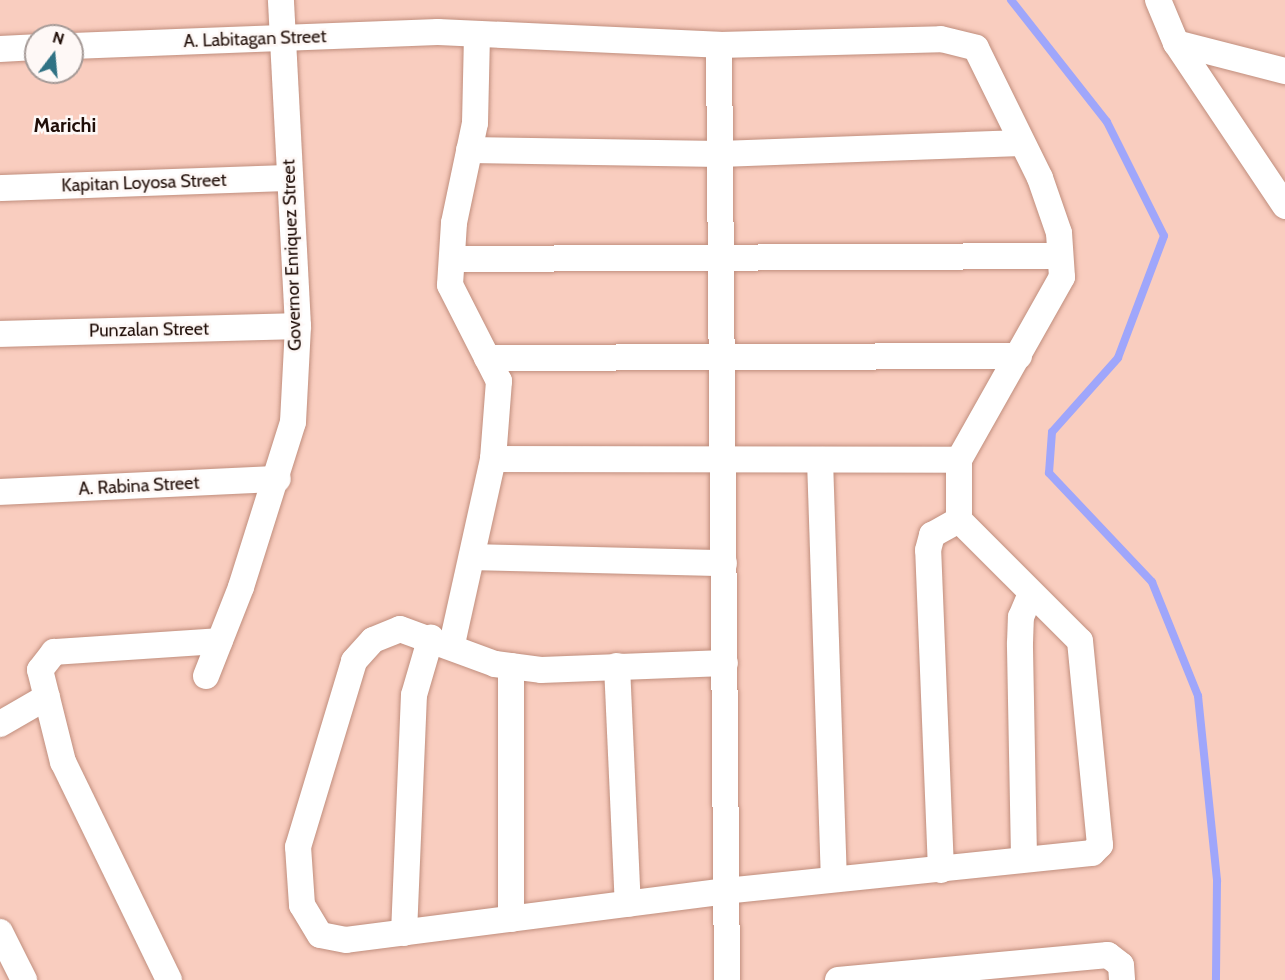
<!DOCTYPE html>
<html>
<head>
<meta charset="utf-8">
<style>
  body { margin:0 }
  #map { position:relative; width:1285px; height:980px; overflow:hidden; background:#f9cdbf; font-family:Cabin,sans-serif }
  div>[style] { position:absolute }
  [style*='--x'] { left:calc(var(--x)*1px); top:calc(var(--y)*1px); width:calc(var(--w)*1px); rotate:calc(var(--a)*1deg) }
  .stream>* { height:8px; margin:-4px; padding:0 4px; transform-origin:4px; border-radius:4px; background:#9fa6fb }
  .roads { filter:drop-shadow(0 0 2px #c08e7d) drop-shadow(0 0 2px #c08e7d) }
  .minor>* { height:26px; margin:-13px; padding:0 13px; transform-origin:13px; border-radius:13px; background:#fff }
  span { translate:-50% -50%; white-space:nowrap; text-align:center; line-height:1.15; -webkit-text-stroke:5px #fef8f6; paint-order:stroke }
  .street-label { font-size:18px; color:#200e08 }
  .neighbourhood-label { font-size:20px; color:#200e08; font-weight:700 }
  .north { position:absolute; left:24px; top:24px; width:60px; height:60px; box-sizing:border-box; background:#fef8f6; border:2px solid #a59a97; border-radius:50%; rotate:16deg; font-size:16px; font-weight:700; line-height:24px; text-align:center; color:#200e08 }
  .north::after { content:''; display:block; margin:auto; width:21px; height:27px; background:#307284; clip-path:polygon(50% 0,100% 100%,50% 72%,0 100%) }
</style>
</head>
<body>
<div id="map">
  <div class="stream">
    <i style="--x:1011;--y:0;--w:155;--a:51.8"></i>
    <i style="--x:1107;--y:122;--w:127;--a:63.4"></i>
    <i style="--x:1164;--y:236;--w:130;--a:110.7"></i>
    <i style="--x:1118;--y:358;--w:99;--a:131.7"></i>
    <i style="--x:1052;--y:432;--w:41;--a:94.2"></i>
    <i style="--x:1049;--y:473;--w:150;--a:46.6"></i>
    <i style="--x:1152;--y:582;--w:123;--a:68"></i>
    <i style="--x:1198;--y:696;--w:186;--a:84.1"></i>
    <i style="--x:1217;--y:881;--w:99;--a:90.6"></i>
  </div>
  <div class="roads">
    <div class="minor">
      <i style="--x:1158;--y:0;--w:47;--a:67.3"></i>
      <i style="--x:1176;--y:43;--w:196;--a:56.2"></i>
      <i style="--x:477;--y:35;--w:88;--a:91.3"></i>
      <i style="--x:475;--y:123;--w:102;--a:101.9"></i>
      <i style="--x:454;--y:223;--w:62;--a:93.7"></i>
      <i style="--x:450;--y:285;--w:108;--a:63"></i>
      <i style="--x:499;--y:381;--w:78;--a:94.4"></i>
      <i style="--x:1176;--y:43;--w:113;--a:14.4"></i>
      <i style="--x:719;--y:45;--w:935;--a:89.51"></i>
      <i style="--x:72;--y:46;--w:366;--a:-2.2"></i>
      <i style="--x:438;--y:32;--w:281;--a:2.6"></i>
      <i style="--x:719;--y:45;--w:222;--a:-1.5"></i>
      <i style="--x:941;--y:39;--w:36;--a:14"></i>
      <i style="--x:976;--y:48;--w:145;--a:63.8"></i>
      <i style="--x:1040;--y:178;--w:58;--a:70.9"></i>
      <i style="--x:1059;--y:233;--w:44;--a:86.1"></i>
      <i style="--x:1062;--y:277;--w:210;--a:119.4"></i>
      <i style="--x:959;--y:460;--w:60;--a:90"></i>
      <i style="--x:959;--y:520;--w:171;--a:45"></i>
      <i style="--x:1080;--y:641;--w:205;--a:84.4"></i>
      <i style="--x:1100;--y:845;--w:11;--a:135"></i>
      <i style="--x:1092;--y:853;--w:367;--a:174.1"></i>
      <i style="--x:727;--y:891;--w:384;--a:172.7"></i>
      <i style="--x:346;--y:940;--w:26;--a:-169"></i>
      <i style="--x:320;--y:935;--w:35;--a:-121"></i>
      <i style="--x:302;--y:905;--w:58;--a:-93.9"></i>
      <i style="--x:298;--y:847;--w:194;--a:-73.2"></i>
      <i style="--x:354;--y:661;--w:28;--a:-48"></i>
      <i style="--x:373;--y:640;--w:29;--a:-22"></i>
      <i style="--x:400;--y:629;--w:101;--a:20.2"></i>
      <i style="--x:495;--y:664;--w:46;--a:7.4"></i>
      <i style="--x:541;--y:670;--w:184;--a:-2.2"></i>
      <i style="--x:0;--y:49;--w:36;--a:-3"></i>
      <i style="--x:469;--y:150;--w:251;--a:0.9"></i>
      <i style="--x:720;--y:154;--w:302;--a:-2.1"></i>
      <i style="--x:0;--y:188;--w:288;--a:-2"></i>
      <i style="--x:452;--y:259;--w:608;--a:-0.28"></i>
      <i style="--x:0;--y:334;--w:298;--a:-1.5"></i>
      <i style="--x:487;--y:358;--w:532;--a:-0.22"></i>
      <i style="--x:820;--y:460;--w:419;--a:88.1"></i>
      <i style="--x:0;--y:492;--w:278;--a:-2.7"></i>
      <i style="--x:472;--y:557;--w:252;--a:1.4"></i>
      <i style="--x:452;--y:644;--w:189;--a:-77.5"></i>
      <i style="--x:493;--y:459;--w:466;--a:0.1"></i>
      <i style="--x:511;--y:666;--w:253;--a:90"></i>
      <i style="--x:617;--y:666;--w:238;--a:87.4"></i>
      <i style="--x:206;--y:676;--w:96;--a:-68.5"></i>
      <i style="--x:241;--y:587;--w:173;--a:-72.5"></i>
      <i style="--x:293;--y:422;--w:96;--a:-87"></i>
      <i style="--x:298;--y:326;--w:326;--a:-93"></i>
      <i style="--x:0;--y:724;--w:54;--a:-29.9"></i>
      <i style="--x:1024;--y:857;--w:214;--a:-91.1"></i>
      <i style="--x:1020;--y:643;--w:26;--a:-88"></i>
      <i style="--x:1021;--y:617;--w:25;--a:-67"></i>
      <i style="--x:941;--y:870;--w:320;--a:-92.3"></i>
      <i style="--x:928;--y:550;--w:16;--a:-75"></i>
      <i style="--x:932;--y:535;--w:31;--a:-29"></i>
      <i style="--x:0;--y:932;--w:54;--a:63.4"></i>
      <i style="--x:404;--y:933;--w:238;--a:-87.6"></i>
      <i style="--x:414;--y:695;--w:60;--a:-73.7"></i>
      <i style="--x:169;--y:980;--w:242;--a:-115.9"></i>
      <i style="--x:63;--y:762;--w:95;--a:-104"></i>
      <i style="--x:40;--y:670;--w:23;--a:-52"></i>
      <i style="--x:54;--y:652;--w:166;--a:-3.8"></i>
      <i style="--x:838;--y:980;--w:271;--a:-5.3"></i>
      <i style="--x:1108;--y:955;--w:16;--a:38"></i>
      <i style="--x:1121;--y:965;--w:15;--a:86"></i>
    </div>
  </div>
  <div class="street-label">
    <span style="left:255px;top:39px;rotate:-2deg">A. Labitagan Street</span>
    <span style="left:144px;top:183px;rotate:-2deg">Kapitan Loyosa Street</span>
    <span style="left:292px;top:255px;rotate:-92deg">Governor Enriquez Street</span>
    <span style="left:149px;top:330px;rotate:-1deg">Punzalan Street</span>
    <span style="left:139px;top:486px;rotate:-3deg">A. Rabina Street</span>
  </div>
  <div class="neighbourhood-label">
    <span style="left:65px;top:125px">Marichi</span>
  </div>
  <div class="north">N</div>
</div>
</body>
</html>
